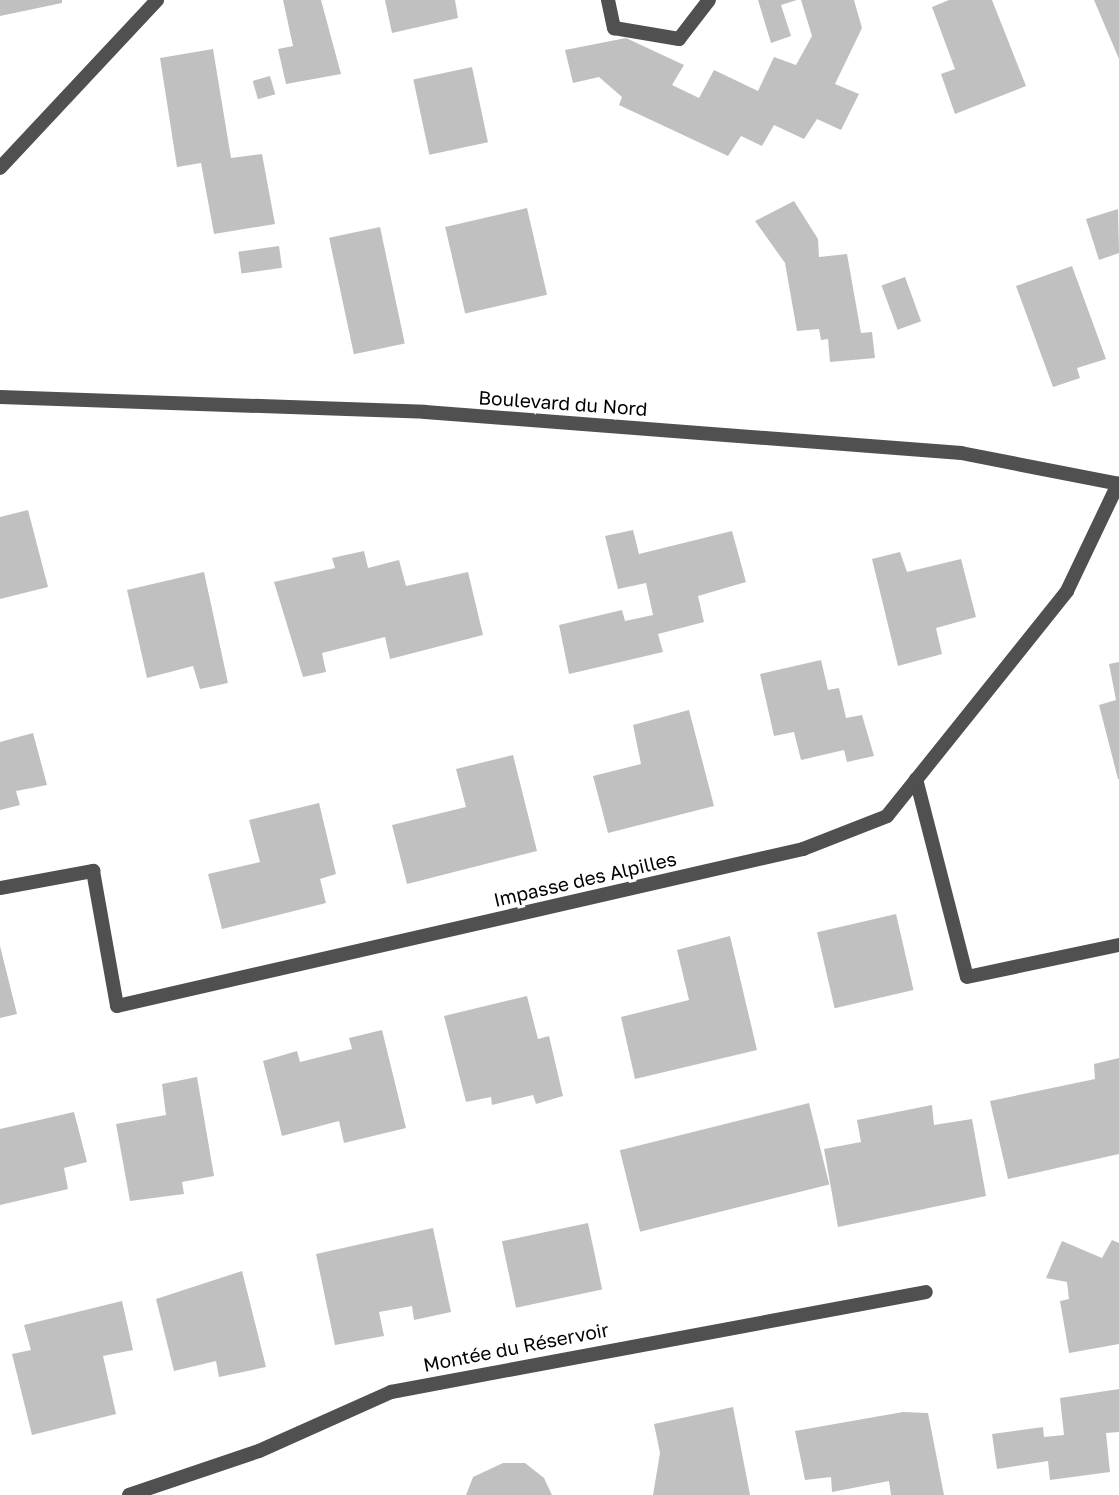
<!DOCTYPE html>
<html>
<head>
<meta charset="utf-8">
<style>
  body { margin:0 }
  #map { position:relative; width:1119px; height:1495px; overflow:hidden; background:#fff; font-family:"Golos Text",sans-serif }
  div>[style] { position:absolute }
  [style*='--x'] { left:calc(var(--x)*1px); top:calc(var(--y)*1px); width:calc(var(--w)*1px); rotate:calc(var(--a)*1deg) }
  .building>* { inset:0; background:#c0c0c0; transform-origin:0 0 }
  .street>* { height:14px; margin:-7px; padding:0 7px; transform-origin:7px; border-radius:7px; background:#505050 }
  span { translate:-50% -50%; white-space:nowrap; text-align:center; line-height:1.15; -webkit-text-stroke:6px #fff; paint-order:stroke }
  .street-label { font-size:19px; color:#000 }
</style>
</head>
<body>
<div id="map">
  <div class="building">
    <i style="clip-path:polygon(0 0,62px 0,62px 3px,0 16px)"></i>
    <i style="clip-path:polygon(283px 0,321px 0,341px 74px,286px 84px,278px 49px,293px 46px)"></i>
    <i style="clip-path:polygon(385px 0,455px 0,458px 18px,392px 33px)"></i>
    <i style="clip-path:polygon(758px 0,797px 0,781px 5px,791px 36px,771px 43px)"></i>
    <i style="clip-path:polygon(801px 0,854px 0,862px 28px,835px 84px,859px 94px,841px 130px,817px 119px,804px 139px,774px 125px,762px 146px,741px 136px,728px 156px,619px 105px,622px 97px,599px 77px,573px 83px,565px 50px,626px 38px,684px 65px,672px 85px,699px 98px,714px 70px,758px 91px,774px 57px,796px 65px,812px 36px)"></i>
    <i style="clip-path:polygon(949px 0,992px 0,1026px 86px,955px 114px,941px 74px,955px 69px,932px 7px)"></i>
    <i style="clip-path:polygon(1094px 0,1119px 0,1119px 59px)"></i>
    <i style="clip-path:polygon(213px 49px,231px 158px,262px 154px,275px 224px,214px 234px,201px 163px,177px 167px,160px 58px)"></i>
    <i style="left:472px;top:67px;width:77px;height:60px;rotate:78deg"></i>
    <i style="left:270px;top:76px;width:19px;height:18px;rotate:74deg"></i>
    <i style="clip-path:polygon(794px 201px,818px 239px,819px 257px,847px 254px,861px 333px,872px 332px,875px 358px,830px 362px,828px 339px,821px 340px,819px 329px,797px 331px,785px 263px,755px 221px)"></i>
    <i style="left:527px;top:208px;width:89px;height:84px;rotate:77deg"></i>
    <i style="clip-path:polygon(1118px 209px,1119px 253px,1099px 260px,1086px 219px)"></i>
    <i style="left:380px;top:227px;width:119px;height:52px;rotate:78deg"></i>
    <i style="left:279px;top:246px;width:22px;height:41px;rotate:82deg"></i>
    <i style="clip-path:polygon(1072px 266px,1106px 359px,1077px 368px,1080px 378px,1053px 387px,1016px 286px)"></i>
    <i style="left:905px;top:277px;width:47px;height:25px;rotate:70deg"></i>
    <i style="clip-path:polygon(28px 510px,48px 587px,0 599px,0 517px)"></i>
    <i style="clip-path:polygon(633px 530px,639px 554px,732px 531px,746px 582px,698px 596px,704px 622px,658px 634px,663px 652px,569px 674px,559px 625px,622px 610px,625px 621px,653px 615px,646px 583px,618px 589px,605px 536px)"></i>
    <i style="clip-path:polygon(364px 551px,368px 568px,399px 560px,406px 586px,468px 572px,483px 635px,390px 659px,385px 637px,322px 653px,326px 672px,303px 677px,274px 582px,335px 568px,332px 558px)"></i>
    <i style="clip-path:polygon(900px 552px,907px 572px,961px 559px,976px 617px,936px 628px,942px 654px,898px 666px,872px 559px)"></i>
    <i style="clip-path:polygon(204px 572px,228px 683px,200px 689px,193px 666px,147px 678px,127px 590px)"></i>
    <i style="clip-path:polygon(821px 660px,828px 690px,839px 688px,846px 718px,862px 715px,874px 756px,847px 762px,844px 750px,801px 760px,794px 732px,774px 736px,760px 674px)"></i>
    <i style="clip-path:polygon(1119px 662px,1119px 779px,1118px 779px,1099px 705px,1116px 700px,1109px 664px)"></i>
    <i style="clip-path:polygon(689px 710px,714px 806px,608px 833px,593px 776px,641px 764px,633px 725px)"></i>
    <i style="clip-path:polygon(33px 733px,47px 785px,16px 791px,20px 805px,0 810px,0 742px)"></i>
    <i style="clip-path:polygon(513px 755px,537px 851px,407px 884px,392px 825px,466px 807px,456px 769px)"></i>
    <i style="clip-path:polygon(319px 803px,336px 874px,320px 879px,326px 903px,222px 929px,208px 874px,260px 862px,249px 820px)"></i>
    <i style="left:896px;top:914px;width:78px;height:81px;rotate:77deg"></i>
    <i style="clip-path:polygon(730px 936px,757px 1050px,635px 1079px,621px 1017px,689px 1000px,677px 950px)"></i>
    <i style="clip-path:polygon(0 946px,17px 1014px,0 1018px)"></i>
    <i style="clip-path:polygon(527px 996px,538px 1039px,549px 1036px,563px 1096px,536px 1104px,533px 1095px,492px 1105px,491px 1097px,466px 1102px,444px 1016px)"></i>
    <i style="clip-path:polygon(382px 1030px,406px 1128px,344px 1143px,339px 1121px,282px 1136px,263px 1061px,297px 1051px,300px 1062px,352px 1049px,349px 1038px)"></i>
    <i style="clip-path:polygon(1119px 1058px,1119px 1154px,1008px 1179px,990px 1101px,1095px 1079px,1094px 1064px)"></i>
    <i style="clip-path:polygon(197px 1077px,214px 1176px,182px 1182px,184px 1194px,130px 1201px,116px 1124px,166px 1115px,162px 1084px)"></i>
    <i style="left:809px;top:1103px;width:84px;height:195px;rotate:76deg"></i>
    <i style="clip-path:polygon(932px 1105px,934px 1125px,972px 1119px,986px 1196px,838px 1227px,824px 1149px,861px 1142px,857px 1120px)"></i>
    <i style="clip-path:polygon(74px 1112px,87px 1162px,64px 1168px,68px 1189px,0 1205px,0 1129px)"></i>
    <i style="left:588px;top:1223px;width:68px;height:88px;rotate:78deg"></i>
    <i style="clip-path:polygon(433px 1228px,451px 1312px,414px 1320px,412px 1306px,379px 1312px,384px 1336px,335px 1345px,316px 1254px)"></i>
    <i style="clip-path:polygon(1112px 1240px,1119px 1243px,1119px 1344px,1069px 1353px,1060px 1301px,1069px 1299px,1067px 1282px,1046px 1278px,1062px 1241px,1102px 1258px)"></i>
    <i style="clip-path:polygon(242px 1271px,266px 1367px,219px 1377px,216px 1361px,174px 1371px,156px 1299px)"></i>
    <i style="clip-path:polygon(122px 1301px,133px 1350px,103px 1356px,116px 1414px,32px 1435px,12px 1354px,31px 1350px,24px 1325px)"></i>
    <i style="clip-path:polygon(1119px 1389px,1119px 1432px,1106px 1433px,1110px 1472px,1050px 1480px,1048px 1461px,997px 1469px,992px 1434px,1043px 1427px,1044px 1437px,1064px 1435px,1060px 1398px)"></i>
    <i style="clip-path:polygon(733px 1407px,750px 1495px,653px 1495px,660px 1453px,654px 1424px)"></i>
    <i style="clip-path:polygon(903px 1412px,928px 1413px,944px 1495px,891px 1495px,889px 1481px,832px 1492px,831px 1477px,805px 1480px,795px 1431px)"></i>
    <i style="clip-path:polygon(503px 1463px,525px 1463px,544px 1478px,552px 1495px,466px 1495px,473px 1477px)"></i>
  </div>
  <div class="street">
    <i style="--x:608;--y:0;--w:29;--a:78"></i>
    <i style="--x:614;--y:28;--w:66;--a:9.6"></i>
    <i style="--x:679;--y:39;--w:49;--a:-52.4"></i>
    <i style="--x:0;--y:168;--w:230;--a:-46.9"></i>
    <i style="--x:0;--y:397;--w:425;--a:2"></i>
    <i style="--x:425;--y:412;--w:538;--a:4.37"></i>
    <i style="--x:961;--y:453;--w:161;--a:11.1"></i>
    <i style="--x:916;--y:779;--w:204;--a:75.6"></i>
    <i style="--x:967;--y:977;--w:155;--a:-11.9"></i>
    <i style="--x:0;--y:888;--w:95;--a:-10.4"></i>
    <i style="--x:93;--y:871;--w:137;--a:79.9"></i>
    <i style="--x:117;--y:1006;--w:704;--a:-12.89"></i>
    <i style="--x:803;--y:849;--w:90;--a:-21.4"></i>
    <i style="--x:887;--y:816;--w:288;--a:-51.3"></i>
    <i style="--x:1067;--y:591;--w:119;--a:-64.5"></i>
    <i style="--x:129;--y:1495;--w:137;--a:-18.7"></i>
    <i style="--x:259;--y:1451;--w:145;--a:-24.1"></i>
    <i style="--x:391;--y:1392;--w:544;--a:-10.59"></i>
  </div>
  <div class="street-label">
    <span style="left:563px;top:403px;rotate:4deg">Boulevard du Nord</span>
    <span style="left:585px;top:879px;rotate:-13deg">Impasse des Alpilles</span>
    <span style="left:516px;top:1347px;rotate:-11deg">Montée du Réservoir</span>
  </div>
</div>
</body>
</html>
